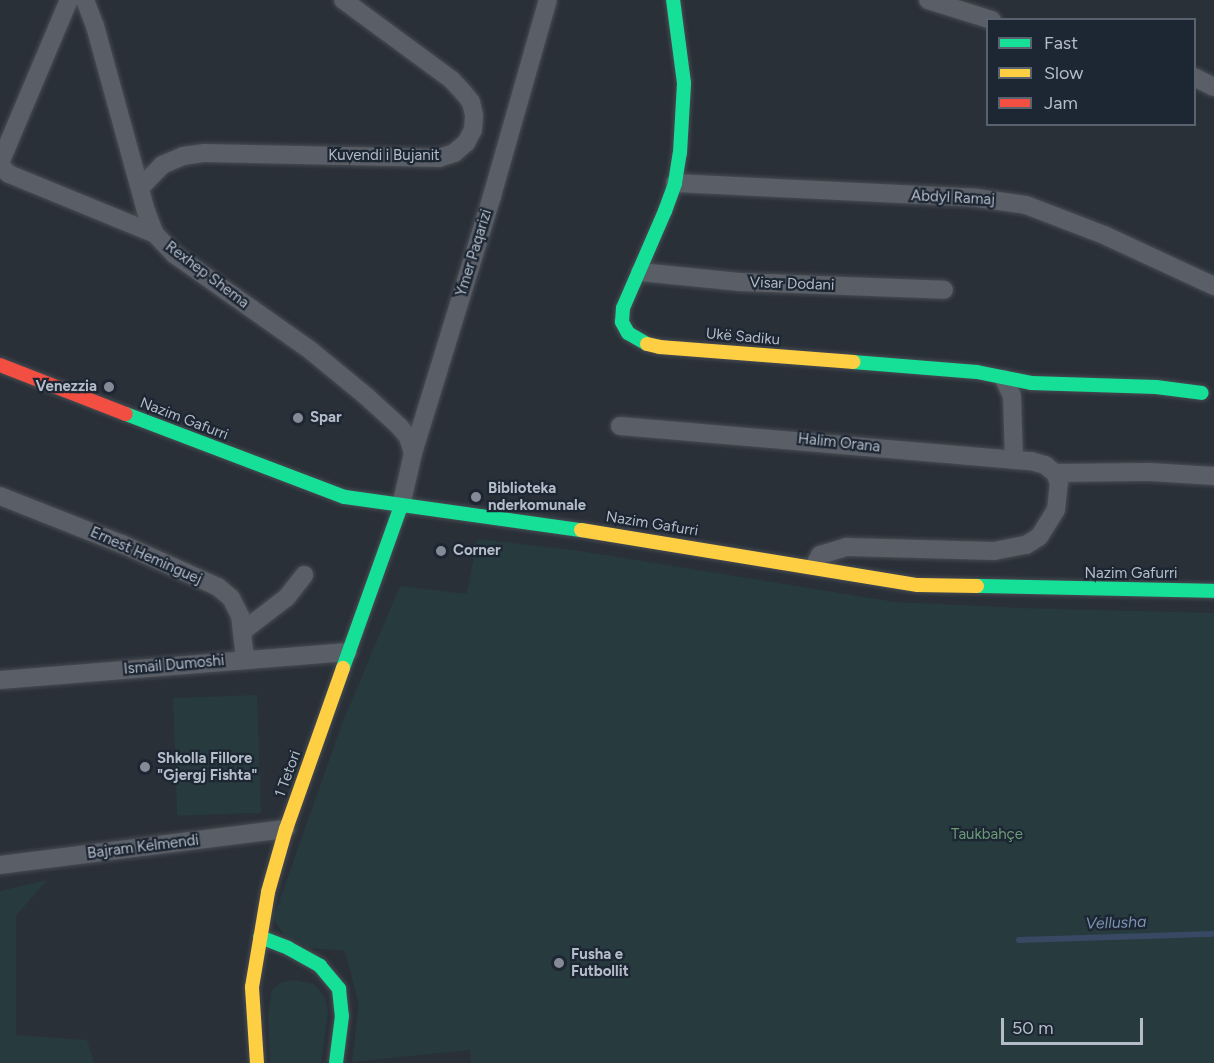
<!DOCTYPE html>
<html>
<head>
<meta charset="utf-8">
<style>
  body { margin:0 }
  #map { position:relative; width:1214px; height:1063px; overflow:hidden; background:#2a3038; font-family:Figtree,sans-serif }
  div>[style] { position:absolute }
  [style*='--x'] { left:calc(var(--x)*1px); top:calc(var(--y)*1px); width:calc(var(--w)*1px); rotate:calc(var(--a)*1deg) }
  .green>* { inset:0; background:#273a3e; transform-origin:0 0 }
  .stream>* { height:6px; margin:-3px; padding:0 3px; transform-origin:3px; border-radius:3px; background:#384963 }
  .roads { filter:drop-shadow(0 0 2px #484c53) drop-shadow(0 0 2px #484c53) }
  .street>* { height:18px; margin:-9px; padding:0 9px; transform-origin:9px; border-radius:9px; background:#5a5e66 }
  .fast>* { height:14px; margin:-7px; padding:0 7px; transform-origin:7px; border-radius:7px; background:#16e098 }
  .slow>* { height:14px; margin:-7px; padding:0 7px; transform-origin:7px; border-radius:7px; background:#ffcf43 }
  .jam>* { height:14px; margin:-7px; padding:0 7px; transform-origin:7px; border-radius:7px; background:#f24e42 }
  .dots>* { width:16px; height:16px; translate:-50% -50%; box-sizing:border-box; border:3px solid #1d2633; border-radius:50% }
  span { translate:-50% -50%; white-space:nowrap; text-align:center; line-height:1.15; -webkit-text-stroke:4.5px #1d2633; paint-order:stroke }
  .street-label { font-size:15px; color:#b4bcc9 }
  .poi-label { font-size:15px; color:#b4bcc9; font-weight:700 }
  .right { translate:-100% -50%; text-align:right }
  .left { translate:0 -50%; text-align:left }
  .park-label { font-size:15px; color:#6b9a76 }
  .water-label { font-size:16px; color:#7c92b1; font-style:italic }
  .legend { position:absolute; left:986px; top:18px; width:210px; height:108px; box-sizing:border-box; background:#1d2633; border:2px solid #59626f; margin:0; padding:8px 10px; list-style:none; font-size:18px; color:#b4bcc9 }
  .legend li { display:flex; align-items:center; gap:12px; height:30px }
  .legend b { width:30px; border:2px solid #59626f }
  .scale { position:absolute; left:1001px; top:1018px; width:142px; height:27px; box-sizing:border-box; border:3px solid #b4bcc9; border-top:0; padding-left:8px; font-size:18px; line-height:21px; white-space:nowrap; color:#b4bcc9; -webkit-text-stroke:4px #1d2633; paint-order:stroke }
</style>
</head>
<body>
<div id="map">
  <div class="green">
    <i style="clip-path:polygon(477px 539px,580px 551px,895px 602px,1022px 608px,1214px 613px,1214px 1063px,471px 1063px,470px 1050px,352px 1062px,359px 1004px,345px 951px,310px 948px,284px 935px,273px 919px,343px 721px,400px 586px,467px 594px)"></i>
    <i style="left:257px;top:695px;width:118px;height:84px;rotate:88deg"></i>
    <i style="clip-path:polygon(47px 880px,16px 916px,16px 1035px,87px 1040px,94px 1063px,0 1063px,0 891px)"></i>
    <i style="clip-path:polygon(293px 980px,314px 984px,325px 997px,328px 1012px,321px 1063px,270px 1063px,268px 1017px,272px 990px,282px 982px)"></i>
  </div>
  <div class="stream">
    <i style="--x:1019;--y:940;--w:195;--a:-1.8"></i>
  </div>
  <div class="roads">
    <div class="street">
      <i style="--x:85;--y:0;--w:28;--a:69"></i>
      <i style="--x:95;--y:26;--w:192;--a:74.6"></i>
      <i style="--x:146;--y:211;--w:25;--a:69"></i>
      <i style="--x:155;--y:234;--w:28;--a:46"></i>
      <i style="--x:174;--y:254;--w:166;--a:35.2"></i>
      <i style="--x:310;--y:350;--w:72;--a:39.4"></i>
      <i style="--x:366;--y:396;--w:45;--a:42.3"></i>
      <i style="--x:399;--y:426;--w:14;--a:51"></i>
      <i style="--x:408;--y:437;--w:17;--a:73"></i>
      <i style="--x:928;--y:0;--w:67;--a:17.4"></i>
      <i style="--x:1194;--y:77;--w:22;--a:27"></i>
      <i style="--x:0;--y:163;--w:177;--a:-67.1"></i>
      <i style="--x:0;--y:166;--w:12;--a:42"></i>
      <i style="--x:9;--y:174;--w:158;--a:22.3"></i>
      <i style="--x:675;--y:183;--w:302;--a:2.8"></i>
      <i style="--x:977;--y:198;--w:49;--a:8.1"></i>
      <i style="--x:1026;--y:205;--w:84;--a:21"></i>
      <i style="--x:1104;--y:235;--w:121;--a:24.9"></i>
      <i style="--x:140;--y:188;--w:32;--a:-46"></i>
      <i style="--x:162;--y:165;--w:23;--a:-23"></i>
      <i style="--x:183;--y:156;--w:22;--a:-8"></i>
      <i style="--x:205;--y:153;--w:234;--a:1.2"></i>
      <i style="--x:439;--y:158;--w:16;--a:-18"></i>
      <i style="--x:454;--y:153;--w:16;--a:-40"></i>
      <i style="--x:466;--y:143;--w:15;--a:-62"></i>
      <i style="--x:473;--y:130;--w:15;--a:-86"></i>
      <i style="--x:474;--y:115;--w:13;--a:-103"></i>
      <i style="--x:471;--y:102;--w:13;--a:-129"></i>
      <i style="--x:463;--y:92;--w:16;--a:-133"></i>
      <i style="--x:452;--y:80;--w:135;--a:-143.7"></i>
      <i style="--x:640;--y:272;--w:100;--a:5.7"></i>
      <i style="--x:740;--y:282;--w:204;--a:2.2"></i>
      <i style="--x:1004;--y:379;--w:19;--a:65"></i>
      <i style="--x:1012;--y:396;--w:64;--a:88.2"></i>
      <i style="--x:620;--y:426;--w:412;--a:4.9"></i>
      <i style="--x:1031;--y:461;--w:15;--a:16"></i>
      <i style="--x:1045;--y:465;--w:13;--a:39"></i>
      <i style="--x:1055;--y:473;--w:95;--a:-0.6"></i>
      <i style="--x:1150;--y:472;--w:64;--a:3.6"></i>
      <i style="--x:0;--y:496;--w:131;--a:21.5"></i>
      <i style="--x:122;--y:544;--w:105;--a:24.1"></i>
      <i style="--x:218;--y:587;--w:17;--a:40"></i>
      <i style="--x:231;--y:598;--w:20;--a:63"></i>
      <i style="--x:240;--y:616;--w:42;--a:83.2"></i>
      <i style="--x:401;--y:506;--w:54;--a:-77.2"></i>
      <i style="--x:413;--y:453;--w:269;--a:-72.9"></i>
      <i style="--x:492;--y:196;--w:204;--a:-74.1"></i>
      <i style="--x:814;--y:566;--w:13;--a:-61"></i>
      <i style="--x:820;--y:555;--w:28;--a:-17"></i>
      <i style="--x:847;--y:547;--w:147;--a:1.6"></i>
      <i style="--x:994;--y:551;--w:33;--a:-11"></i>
      <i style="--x:1026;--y:545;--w:15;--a:-32"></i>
      <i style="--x:1039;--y:537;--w:32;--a:-58"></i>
      <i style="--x:1056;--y:510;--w:27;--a:-84"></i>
      <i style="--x:1059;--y:483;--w:11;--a:-112"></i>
      <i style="--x:243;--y:631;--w:56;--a:-37.7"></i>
      <i style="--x:287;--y:597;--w:28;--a:-52"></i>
      <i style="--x:0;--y:680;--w:349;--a:-4.6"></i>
      <i style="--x:0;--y:865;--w:288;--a:-7.2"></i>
    </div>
    <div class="fast">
      <i style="--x:647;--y:344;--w:22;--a:-150"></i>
      <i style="--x:628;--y:333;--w:13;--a:-119"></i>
      <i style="--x:622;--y:322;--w:14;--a:-86"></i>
      <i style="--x:623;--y:308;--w:106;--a:-66.6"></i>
      <i style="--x:665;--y:211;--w:30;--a:-70"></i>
      <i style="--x:675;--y:183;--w:30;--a:-81"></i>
      <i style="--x:680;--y:153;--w:70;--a:-86.7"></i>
      <i style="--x:684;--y:83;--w:84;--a:-97.5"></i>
      <i style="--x:853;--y:362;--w:124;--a:4.6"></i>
      <i style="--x:977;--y:372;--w:55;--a:11.5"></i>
      <i style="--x:1031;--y:383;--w:125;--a:1.8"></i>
      <i style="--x:1156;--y:387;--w:46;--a:7.4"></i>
      <i style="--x:126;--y:414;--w:234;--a:20.8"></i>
      <i style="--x:345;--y:497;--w:238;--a:8"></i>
      <i style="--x:977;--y:586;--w:237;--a:1.2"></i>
      <i style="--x:343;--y:668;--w:172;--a:-70.3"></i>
      <i style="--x:260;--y:937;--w:30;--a:21"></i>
      <i style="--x:288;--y:948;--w:37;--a:29"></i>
      <i style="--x:320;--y:966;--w:30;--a:50"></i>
      <i style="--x:339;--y:989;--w:27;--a:84"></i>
      <i style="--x:342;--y:1016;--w:47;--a:97.3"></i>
    </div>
    <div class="slow">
      <i style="--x:647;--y:344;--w:13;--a:13"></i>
      <i style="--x:660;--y:347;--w:194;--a:4.4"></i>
      <i style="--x:581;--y:530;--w:341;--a:9.3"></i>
      <i style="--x:918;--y:585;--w:59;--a:1"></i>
      <i style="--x:257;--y:1063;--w:76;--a:-93.8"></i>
      <i style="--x:252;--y:987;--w:96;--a:-80.4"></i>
      <i style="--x:268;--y:892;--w:66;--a:-74.1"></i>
      <i style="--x:286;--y:829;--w:171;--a:-70.5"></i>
    </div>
    <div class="jam">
      <i style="--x:0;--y:365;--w:135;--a:21.3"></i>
    </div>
  </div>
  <div class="dots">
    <i style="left:109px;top:387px;background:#848b96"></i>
    <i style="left:298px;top:418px;background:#848b96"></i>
    <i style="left:476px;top:497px;background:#848b96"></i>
    <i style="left:441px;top:551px;background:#848b96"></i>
    <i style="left:145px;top:767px;background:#848b96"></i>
    <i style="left:559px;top:963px;background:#848b96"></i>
  </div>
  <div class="street-label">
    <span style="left:384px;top:156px">Kuvendi i Bujanit</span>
    <span style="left:953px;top:198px;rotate:3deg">Abdyl Ramaj</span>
    <span style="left:474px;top:253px;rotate:-73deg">Ymer Paqarizi</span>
    <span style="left:207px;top:275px;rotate:37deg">Rexhep Shema</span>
    <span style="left:792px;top:284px;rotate:2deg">Visar Dodani</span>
    <span style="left:743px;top:337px;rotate:5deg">Ukë Sadiku</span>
    <span style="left:184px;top:419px;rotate:21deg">Nazim Gafurri</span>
    <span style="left:839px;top:443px;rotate:6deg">Halim Orana</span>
    <span style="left:652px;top:524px;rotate:9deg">Nazim Gafurri</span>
    <span style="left:146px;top:556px;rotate:24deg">Ernest Heminguej</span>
    <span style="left:1131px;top:574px">Nazim Gafurri</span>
    <span style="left:174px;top:665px;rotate:-5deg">Ismail Dumoshi</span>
    <span style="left:288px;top:774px;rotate:-70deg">1 Tetori</span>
    <span style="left:143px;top:847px;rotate:-7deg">Bajram Kelmendi</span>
  </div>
  <div class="poi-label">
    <span class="right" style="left:97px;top:387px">Venezzia</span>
    <span class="left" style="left:310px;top:418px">Spar</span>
    <span class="left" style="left:488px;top:497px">Biblioteka<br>nderkomunale</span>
    <span class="left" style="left:453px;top:551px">Corner</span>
    <span class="left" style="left:157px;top:767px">Shkolla Fillore<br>"Gjergj Fishta"</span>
    <span class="left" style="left:571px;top:963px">Fusha e<br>Futbollit</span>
  </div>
  <div class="park-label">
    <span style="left:987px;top:835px">Taukbahçe</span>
  </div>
  <div class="water-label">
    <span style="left:1116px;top:923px;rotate:-2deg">Vellusha</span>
  </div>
  <ul class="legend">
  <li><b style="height:8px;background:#16e098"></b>Fast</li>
  <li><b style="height:8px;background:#ffcf43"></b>Slow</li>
  <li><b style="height:8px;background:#f24e42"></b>Jam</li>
  </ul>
  <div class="scale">50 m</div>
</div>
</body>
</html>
